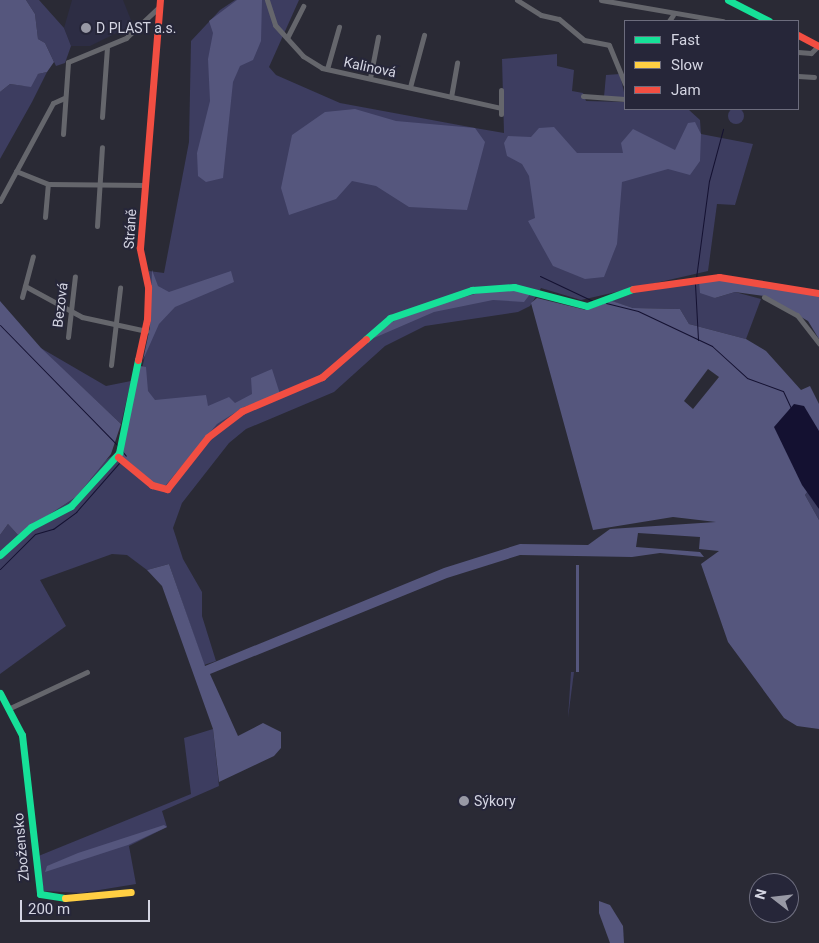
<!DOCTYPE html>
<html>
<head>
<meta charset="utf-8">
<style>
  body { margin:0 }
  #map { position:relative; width:819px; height:943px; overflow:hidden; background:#2a2a35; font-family:Roboto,sans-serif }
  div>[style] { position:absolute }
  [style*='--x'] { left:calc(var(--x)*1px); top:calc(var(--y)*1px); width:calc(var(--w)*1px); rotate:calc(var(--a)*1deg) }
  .built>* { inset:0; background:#2d2d44 }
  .green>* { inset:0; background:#3d3d60 }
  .round { border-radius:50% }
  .forest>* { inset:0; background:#55567d; transform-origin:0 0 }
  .water>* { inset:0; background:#141131 }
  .stream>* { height:1px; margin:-0.5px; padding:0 0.5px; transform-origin:0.5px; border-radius:0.5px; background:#141131 }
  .street>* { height:5px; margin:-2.5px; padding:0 2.5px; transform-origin:2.5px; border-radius:2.5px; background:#65666c }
  .fast>* { height:7px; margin:-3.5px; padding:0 3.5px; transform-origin:3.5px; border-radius:3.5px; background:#16e098 }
  .slow>* { height:7px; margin:-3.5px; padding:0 3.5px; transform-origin:3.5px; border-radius:3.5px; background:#ffcf43 }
  .jam>* { height:7px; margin:-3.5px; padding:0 3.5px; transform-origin:3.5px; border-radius:3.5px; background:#f24e42 }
  .dots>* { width:14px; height:14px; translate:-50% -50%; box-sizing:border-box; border:2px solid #262639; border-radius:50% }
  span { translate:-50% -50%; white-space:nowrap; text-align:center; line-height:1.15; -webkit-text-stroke:4px #262639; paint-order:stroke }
  .poi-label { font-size:14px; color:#d4d5e2 }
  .left { translate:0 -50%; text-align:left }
  .street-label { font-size:14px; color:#d4d5e2 }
  .legend { position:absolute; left:624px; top:20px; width:175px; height:90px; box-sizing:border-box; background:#262639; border:1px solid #6c6c7d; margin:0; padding:6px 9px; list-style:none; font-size:15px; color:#d4d5e2 }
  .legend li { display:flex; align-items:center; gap:10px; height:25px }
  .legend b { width:25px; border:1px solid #6c6c7d }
  .north { position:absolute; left:749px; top:873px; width:50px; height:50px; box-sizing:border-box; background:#262639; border:1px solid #6c6c7d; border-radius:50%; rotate:286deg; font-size:14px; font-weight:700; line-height:20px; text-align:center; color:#d4d5e2 }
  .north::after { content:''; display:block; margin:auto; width:18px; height:22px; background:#9899a5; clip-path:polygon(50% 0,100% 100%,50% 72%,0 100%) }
  .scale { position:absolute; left:20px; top:900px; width:130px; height:22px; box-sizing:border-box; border:2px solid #d4d5e2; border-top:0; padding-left:6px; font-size:15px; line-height:18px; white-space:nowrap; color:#d4d5e2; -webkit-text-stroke:4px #262639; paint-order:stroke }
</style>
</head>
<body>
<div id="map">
  <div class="built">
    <i style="clip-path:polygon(72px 0,123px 0,133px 25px,90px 46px,71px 46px,64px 28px)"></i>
  </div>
  <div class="green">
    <i style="clip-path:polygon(26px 0,39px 0,64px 28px,71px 46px,65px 63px,56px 66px,45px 43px,38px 39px,35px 14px)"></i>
    <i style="clip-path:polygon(235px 0,299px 0,269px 67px,276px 75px,340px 103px,475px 128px,504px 133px,502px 59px,557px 54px,557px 66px,574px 70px,572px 91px,583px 93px,586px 101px,625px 102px,625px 109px,689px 110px,700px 120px,701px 134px,753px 144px,735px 205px,717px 204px,708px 271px,581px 300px,541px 288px,530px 306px,518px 312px,425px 326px,385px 346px,334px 392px,246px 429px,229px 443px,182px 503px,173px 528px,183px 559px,202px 592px,202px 616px,216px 661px,204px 665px,169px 564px,147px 570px,127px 555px,112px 554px,40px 580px,66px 626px,0 674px,0 535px,8px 524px,18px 535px,76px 497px,100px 464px,125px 447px,150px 332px,149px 271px,164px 273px,189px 142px,191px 41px,220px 10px)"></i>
    <i style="clip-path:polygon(47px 72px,32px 102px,0 159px,0 92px,10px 84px,25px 86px,38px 74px)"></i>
    <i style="clip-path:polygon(620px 74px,625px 97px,604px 97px,606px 75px)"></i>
    <i class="round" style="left:728px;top:108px;width:16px;height:16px"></i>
    <i style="clip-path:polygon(699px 281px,715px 298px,735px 292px,761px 299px,746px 339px,689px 324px,680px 309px,633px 308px,611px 301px,640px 291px)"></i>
    <i style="clip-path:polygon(39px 347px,106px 386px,131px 381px,121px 424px)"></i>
    <i style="clip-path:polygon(819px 476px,819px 520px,805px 495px)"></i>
    <i style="clip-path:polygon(571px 672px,574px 672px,568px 718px)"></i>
    <i style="clip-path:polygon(213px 729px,219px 786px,162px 811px,167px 827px,129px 846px,136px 884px,81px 893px,44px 891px,36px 857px,191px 794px,184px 738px)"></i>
  </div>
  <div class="forest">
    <i style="clip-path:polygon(0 0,26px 0,35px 14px,38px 39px,45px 43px,54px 62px,47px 72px,38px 74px,31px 87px,10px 84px,0 92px)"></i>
    <i style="clip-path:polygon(237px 0,262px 0,261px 41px,253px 60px,240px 66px,233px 82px,223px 178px,206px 182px,198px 176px,197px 153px,210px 101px,208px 59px,213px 33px,209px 21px)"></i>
    <i style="clip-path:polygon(355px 109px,396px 121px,475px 128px,485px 142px,467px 210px,409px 207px,376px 186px,352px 181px,336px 199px,289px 215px,281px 188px,292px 135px,325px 112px)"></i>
    <i style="clip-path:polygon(695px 122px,701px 134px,700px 161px,690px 175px,668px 169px,622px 182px,617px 244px,604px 277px,585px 279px,553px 266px,528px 221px,535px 218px,529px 176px,522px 164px,507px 156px,504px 143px,508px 136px,531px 137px,539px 128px,554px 127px,577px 153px,623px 153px,621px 143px,633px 129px,675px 150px,688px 123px)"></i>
    <i style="clip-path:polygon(152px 270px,158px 286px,169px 292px,231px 271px,234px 282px,175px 307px,159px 324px,143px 360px,150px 327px)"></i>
    <i style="clip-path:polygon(735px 280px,819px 296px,819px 339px,808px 321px,764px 296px,735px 292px,715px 298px,700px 293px,699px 281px)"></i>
    <i style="clip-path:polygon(496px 288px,531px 293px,524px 302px,493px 300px,434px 312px,374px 338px,381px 328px,409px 313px)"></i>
    <i style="clip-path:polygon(evenodd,537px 298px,586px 310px,612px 301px,633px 308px,680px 309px,689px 324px,746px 339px,766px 351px,801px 390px,810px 386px,819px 404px,819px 476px,805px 495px,819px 520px,819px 729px,797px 726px,784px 718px,728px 642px,701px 564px,719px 551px,699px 549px,700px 537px,638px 533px,636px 547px,700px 552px,704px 557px,660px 553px,632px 557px,520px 555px,447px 578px,210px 674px,238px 736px,263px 723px,281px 732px,281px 748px,274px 756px,219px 782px,213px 729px,162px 586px,147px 570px,169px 564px,205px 666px,444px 568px,520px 544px,588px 545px,610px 529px,716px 522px,673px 517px,593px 530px,531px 303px,537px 298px,708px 369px,719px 377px,693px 409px,684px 401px,708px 369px)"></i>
    <i style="clip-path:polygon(0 301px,41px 348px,121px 424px,111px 454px,76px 497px,18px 535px,8px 524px,0 535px)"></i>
    <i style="clip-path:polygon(140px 366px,146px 367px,148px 391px,155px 400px,206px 395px,208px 406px,229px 397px,235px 403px,252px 394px,251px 378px,272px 369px,280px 394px,244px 407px,217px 424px,165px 486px,156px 485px,121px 455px)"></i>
    <i style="left:576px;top:565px;width:3px;height:107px"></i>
    <i style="clip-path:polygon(164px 825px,167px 827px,128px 845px,45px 872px,47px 866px,78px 853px)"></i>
    <i style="clip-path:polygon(599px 901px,610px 905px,623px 926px,624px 943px,610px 943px,599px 913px)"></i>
  </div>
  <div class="water">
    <i style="clip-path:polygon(794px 404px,804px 406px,819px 431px,819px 509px,802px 485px,774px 427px)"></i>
  </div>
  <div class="stream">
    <i style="--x:540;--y:276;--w:59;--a:25.3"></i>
    <i style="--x:696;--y:278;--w:98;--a:-82.4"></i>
    <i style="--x:709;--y:181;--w:54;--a:-74.9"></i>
    <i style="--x:695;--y:284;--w:56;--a:86.9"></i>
    <i style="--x:606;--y:303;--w:33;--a:14"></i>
    <i style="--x:638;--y:311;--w:82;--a:25.3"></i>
    <i style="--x:712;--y:346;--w:47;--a:42.4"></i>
    <i style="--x:747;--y:378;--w:38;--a:20"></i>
    <i style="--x:783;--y:391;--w:19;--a:65"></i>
    <i style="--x:0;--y:325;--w:169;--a:45.7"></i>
    <i style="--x:122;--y:451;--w:6;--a:51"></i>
    <i style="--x:0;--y:569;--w:49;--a:-45"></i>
    <i style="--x:35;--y:534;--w:19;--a:-16"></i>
    <i style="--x:53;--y:529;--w:29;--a:-36"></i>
    <i style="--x:76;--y:512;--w:65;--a:-48.7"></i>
  </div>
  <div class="street">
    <i style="--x:267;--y:0;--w:26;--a:72"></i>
    <i style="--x:275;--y:25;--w:42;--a:47.9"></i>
    <i style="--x:303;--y:56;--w:22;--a:32"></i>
    <i style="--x:322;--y:68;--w:183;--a:12.6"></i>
    <i style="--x:517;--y:0;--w:28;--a:32"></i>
    <i style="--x:541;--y:15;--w:18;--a:13"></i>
    <i style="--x:559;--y:19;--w:33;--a:40"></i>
    <i style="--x:584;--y:40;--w:25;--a:11"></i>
    <i style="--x:609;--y:45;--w:42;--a:67.7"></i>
    <i style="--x:601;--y:0;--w:124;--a:9.8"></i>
    <i style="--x:669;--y:21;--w:7;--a:-56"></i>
    <i style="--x:287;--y:38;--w:36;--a:-63"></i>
    <i style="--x:798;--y:52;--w:13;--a:4"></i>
    <i style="--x:811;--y:53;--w:10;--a:-45"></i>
    <i style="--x:327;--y:69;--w:44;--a:-74.1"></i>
    <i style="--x:798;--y:76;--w:16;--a:4"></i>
    <i style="--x:370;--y:78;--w:42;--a:-79"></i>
    <i style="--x:410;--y:87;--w:54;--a:-74.9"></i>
    <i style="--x:501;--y:90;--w:24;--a:90"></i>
    <i style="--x:583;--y:96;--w:42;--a:4.1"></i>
    <i style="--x:451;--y:97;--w:35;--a:-80"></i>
    <i style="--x:102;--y:117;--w:69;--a:-85.9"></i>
    <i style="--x:63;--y:134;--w:72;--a:-86"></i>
    <i style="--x:68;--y:62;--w:63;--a:-22.5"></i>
    <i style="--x:126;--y:38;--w:44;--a:-43.2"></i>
    <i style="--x:16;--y:171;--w:35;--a:22"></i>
    <i style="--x:0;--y:201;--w:111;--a:-61.6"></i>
    <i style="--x:53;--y:103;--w:12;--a:-24"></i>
    <i style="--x:45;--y:217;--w:33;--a:-85"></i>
    <i style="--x:48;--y:184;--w:98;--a:0.6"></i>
    <i style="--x:97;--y:226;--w:79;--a:-86.4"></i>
    <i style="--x:25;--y:286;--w:65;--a:28.5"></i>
    <i style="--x:82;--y:317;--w:66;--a:12.3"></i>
    <i style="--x:22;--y:297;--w:42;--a:-75"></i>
    <i style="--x:764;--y:297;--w:38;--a:29"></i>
    <i style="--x:797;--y:315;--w:36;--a:52"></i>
    <i style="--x:68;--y:337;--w:61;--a:-83.5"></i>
    <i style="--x:111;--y:365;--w:78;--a:-83.3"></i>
    <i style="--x:10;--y:708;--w:85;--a:-25.1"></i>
  </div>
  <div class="fast">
    <i style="--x:728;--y:0;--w:46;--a:27.1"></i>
    <i style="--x:366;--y:339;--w:32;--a:-41"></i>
    <i style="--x:390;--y:318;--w:87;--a:-18.9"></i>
    <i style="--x:472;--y:290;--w:42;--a:-4.1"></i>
    <i style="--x:514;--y:287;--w:75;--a:14.6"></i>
    <i style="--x:587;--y:306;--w:49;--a:-20.3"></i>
    <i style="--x:0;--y:555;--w:42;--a:-42.1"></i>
    <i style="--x:31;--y:527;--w:45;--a:-27.7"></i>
    <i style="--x:71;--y:506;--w:72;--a:-47.8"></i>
    <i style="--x:119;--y:453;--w:95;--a:-78.5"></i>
    <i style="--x:0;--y:693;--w:47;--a:62.4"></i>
    <i style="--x:22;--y:735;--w:160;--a:83.5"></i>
    <i style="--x:40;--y:894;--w:25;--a:9"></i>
  </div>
  <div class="slow">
    <i style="--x:65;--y:898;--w:66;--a:-5.2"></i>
  </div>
  <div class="jam">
    <i style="--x:798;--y:35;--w:24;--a:28"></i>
    <i style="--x:633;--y:289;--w:87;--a:-7.9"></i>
    <i style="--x:719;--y:277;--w:101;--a:9.1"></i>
    <i style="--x:138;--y:360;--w:42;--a:-77.6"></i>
    <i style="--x:147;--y:319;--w:32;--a:-88"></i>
    <i style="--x:148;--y:287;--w:40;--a:-102"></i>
    <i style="--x:140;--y:248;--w:249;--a:-85.4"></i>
    <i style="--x:118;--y:457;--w:44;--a:39.5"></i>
    <i style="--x:152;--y:485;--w:16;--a:15"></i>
    <i style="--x:167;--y:489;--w:66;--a:-51.7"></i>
    <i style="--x:208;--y:437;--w:43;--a:-37.4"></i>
    <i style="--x:242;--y:411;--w:87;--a:-23"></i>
    <i style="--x:322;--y:377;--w:58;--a:-40.8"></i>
  </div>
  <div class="dots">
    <i style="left:86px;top:28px;background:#9899a5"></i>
    <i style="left:464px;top:801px;background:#9899a5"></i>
  </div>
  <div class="poi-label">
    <span class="left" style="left:96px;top:28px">D PLAST a.s.</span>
    <span class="left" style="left:474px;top:801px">Sýkory</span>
  </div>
  <div class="street-label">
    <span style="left:370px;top:67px;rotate:12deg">Kalinová</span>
    <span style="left:130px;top:229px;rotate:-86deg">Stráně</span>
    <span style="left:60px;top:305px;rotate:-83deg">Bezová</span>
    <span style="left:21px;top:847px;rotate:-95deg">Zbožensko</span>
  </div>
  <ul class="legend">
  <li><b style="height:6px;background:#16e098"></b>Fast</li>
  <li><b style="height:6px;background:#ffcf43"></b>Slow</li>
  <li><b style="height:6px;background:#f24e42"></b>Jam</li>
  </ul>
  <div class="north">N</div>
  <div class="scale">200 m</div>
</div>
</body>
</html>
